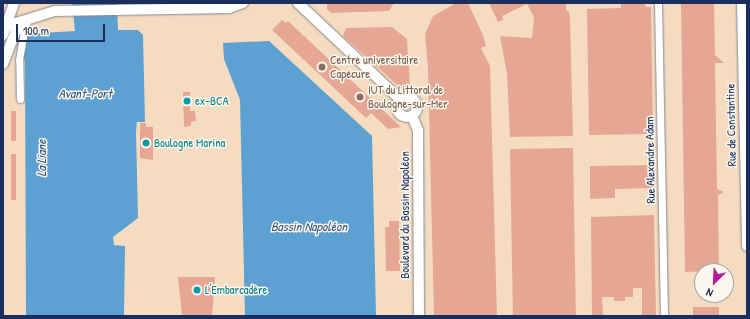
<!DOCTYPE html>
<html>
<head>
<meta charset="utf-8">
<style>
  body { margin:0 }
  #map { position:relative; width:750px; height:319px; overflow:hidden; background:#f5dcc0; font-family:"Patrick Hand",sans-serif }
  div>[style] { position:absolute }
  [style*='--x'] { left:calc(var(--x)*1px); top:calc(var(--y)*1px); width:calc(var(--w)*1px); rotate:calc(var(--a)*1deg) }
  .water>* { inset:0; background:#5ca1d1 }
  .building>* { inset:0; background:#e5a793; transform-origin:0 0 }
  .roads { filter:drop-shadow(0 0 1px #88868f) drop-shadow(0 0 1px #88868f) }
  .street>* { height:7px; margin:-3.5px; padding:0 3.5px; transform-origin:3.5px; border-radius:3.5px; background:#fff }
  .primary>* { height:10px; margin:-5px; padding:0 5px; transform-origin:5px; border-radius:5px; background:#fff }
  .primary>.ring { margin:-5px; padding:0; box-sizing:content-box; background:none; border:10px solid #fff; border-radius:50% }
  .dots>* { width:11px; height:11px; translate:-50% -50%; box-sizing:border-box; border:2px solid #fbf7ec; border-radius:50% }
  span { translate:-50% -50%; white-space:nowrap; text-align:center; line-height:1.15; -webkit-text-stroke:3px #fbf7ec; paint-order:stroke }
  .education-label { font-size:12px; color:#785e54 }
  .left { translate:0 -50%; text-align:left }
  .culture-label { font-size:12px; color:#0d838f }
  .street-label { font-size:12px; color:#1b2f5e }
  .water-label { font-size:13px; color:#325786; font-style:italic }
  .frame { position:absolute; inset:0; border:4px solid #1b2f5e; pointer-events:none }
  .north { position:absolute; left:694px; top:263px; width:40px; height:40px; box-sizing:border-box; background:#fbf7ec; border:1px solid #a1a7b3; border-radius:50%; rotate:204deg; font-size:11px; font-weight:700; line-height:16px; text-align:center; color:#1b2f5e }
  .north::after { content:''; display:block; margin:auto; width:14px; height:18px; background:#b5179e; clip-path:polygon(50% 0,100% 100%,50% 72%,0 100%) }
  .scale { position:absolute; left:16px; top:24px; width:89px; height:18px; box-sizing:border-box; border:2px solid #1b2f5e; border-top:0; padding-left:5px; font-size:12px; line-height:14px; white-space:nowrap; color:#1b2f5e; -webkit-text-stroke:3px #fbf7ec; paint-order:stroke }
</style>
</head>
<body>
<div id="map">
  <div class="water">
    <i style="clip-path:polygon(72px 3px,117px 3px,118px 30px,138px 30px,143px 35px,145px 122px,137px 122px,136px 132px,138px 218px,113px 237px,114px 245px,125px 246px,124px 316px,26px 316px,25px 60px,23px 59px,26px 34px,75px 31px)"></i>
    <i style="clip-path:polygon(269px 41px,372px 136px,376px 316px,245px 316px,240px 100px,224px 59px,223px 43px)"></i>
  </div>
  <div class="building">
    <i style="clip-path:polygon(327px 3px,394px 3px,389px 11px,331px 13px,327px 9px)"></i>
    <i style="clip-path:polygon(456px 3px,468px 3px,483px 35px,486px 46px,481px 48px,490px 66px,497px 316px,434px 316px,428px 69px,425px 34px,433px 16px)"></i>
    <i style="clip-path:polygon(489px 3px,566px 3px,566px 11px,569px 11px,570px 20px,573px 136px,510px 137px,507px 74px,500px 36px,532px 38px,534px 17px,527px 4px,502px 16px,503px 20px,498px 22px)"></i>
    <i style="clip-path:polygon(621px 3px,644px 3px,646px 7px,651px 7px,653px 134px,589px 135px,587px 9px,621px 8px)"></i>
    <i style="clip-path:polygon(681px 3px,714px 3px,715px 55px,724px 63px,715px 63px,717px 189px,724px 192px,718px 195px,719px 271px,685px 272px)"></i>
    <i style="clip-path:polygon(282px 20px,286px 23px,288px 21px,401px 127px,388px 129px,371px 113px,366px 118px,272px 30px)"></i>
    <i style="clip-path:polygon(392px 27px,407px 39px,410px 87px,403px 90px,343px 36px,346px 28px)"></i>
    <i style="clip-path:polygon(183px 92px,190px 92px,190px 111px,195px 111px,196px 121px,191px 122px,191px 126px,184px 127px)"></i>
    <i style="left:11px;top:111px;width:5px;height:30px"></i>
    <i style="clip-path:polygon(140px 123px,146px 123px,146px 127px,153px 127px,153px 160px,140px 158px)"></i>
    <i style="left:573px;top:148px;width:168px;height:63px;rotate:89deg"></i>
    <i style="left:11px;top:154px;width:5px;height:46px"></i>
    <i style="clip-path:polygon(653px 165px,654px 188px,615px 189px,615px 198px,590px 199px,590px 166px)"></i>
    <i style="clip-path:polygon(654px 215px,656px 316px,642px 316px,642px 288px,633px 288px,633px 297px,625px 297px,625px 301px,614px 301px,614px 297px,602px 297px,603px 316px,592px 316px,591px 217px)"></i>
    <i style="clip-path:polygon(389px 221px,399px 221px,400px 271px,386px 271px,385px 227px,389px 227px)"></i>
    <i style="clip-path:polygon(178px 277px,215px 277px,212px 316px,182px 316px)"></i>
    <i style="left:719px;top:307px;width:9px;height:26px;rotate:90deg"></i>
  </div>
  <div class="roads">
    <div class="street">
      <i style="--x:658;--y:3;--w:313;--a:88.9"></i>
      <i style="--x:20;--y:99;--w:39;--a:-91"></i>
      <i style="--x:19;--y:60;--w:28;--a:-80"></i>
    </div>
    <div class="primary">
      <i style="--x:298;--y:3;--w:140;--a:43.3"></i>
      <i style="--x:742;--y:3;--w:243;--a:88.8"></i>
      <i style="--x:6;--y:26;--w:51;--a:-17"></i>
      <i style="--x:55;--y:11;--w:174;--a:-1"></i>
      <i style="--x:229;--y:8;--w:15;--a:-20"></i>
      <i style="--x:3;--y:35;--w:34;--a:-71"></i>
      <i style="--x:3;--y:64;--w:34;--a:-69"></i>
      <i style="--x:15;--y:32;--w:15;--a:-42"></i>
      <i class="ring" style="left:397px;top:97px;width:10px;height:10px"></i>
      <i style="--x:412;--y:116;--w:15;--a:67"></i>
      <i style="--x:418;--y:130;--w:186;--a:89.7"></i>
    </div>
  </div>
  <div class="dots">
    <i style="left:322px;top:67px;background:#8d6e63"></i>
    <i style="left:360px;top:97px;background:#8d6e63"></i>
    <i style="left:187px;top:101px;background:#0f9aa8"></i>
    <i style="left:146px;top:143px;background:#0f9aa8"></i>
    <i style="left:197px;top:290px;background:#0f9aa8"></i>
  </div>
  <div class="education-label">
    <span class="left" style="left:330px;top:67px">Centre universitaire<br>Capécure</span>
    <span class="left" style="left:368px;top:97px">IUT du Littoral de<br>Boulogne-sur-Mer</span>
  </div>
  <div class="culture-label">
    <span class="left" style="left:195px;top:101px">ex-BCA</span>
    <span class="left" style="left:154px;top:143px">Boulogne Marina</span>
    <span class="left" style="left:205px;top:290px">L'Embarcadère</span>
  </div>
  <div class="street-label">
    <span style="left:731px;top:125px;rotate:-91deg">Rue de Constantine</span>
    <span style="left:650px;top:160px;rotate:-91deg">Rue Alexandre Adam</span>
    <span style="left:405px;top:215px;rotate:-90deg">Boulevard du Bassin Napoléon</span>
  </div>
  <div class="water-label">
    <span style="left:85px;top:93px">Avant-Port</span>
    <span style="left:41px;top:158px;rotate:-90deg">La Liane</span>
    <span style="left:309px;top:226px">Bassin Napoléon</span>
  </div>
  <div class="frame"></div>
  <div class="north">N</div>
  <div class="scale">100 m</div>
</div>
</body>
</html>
